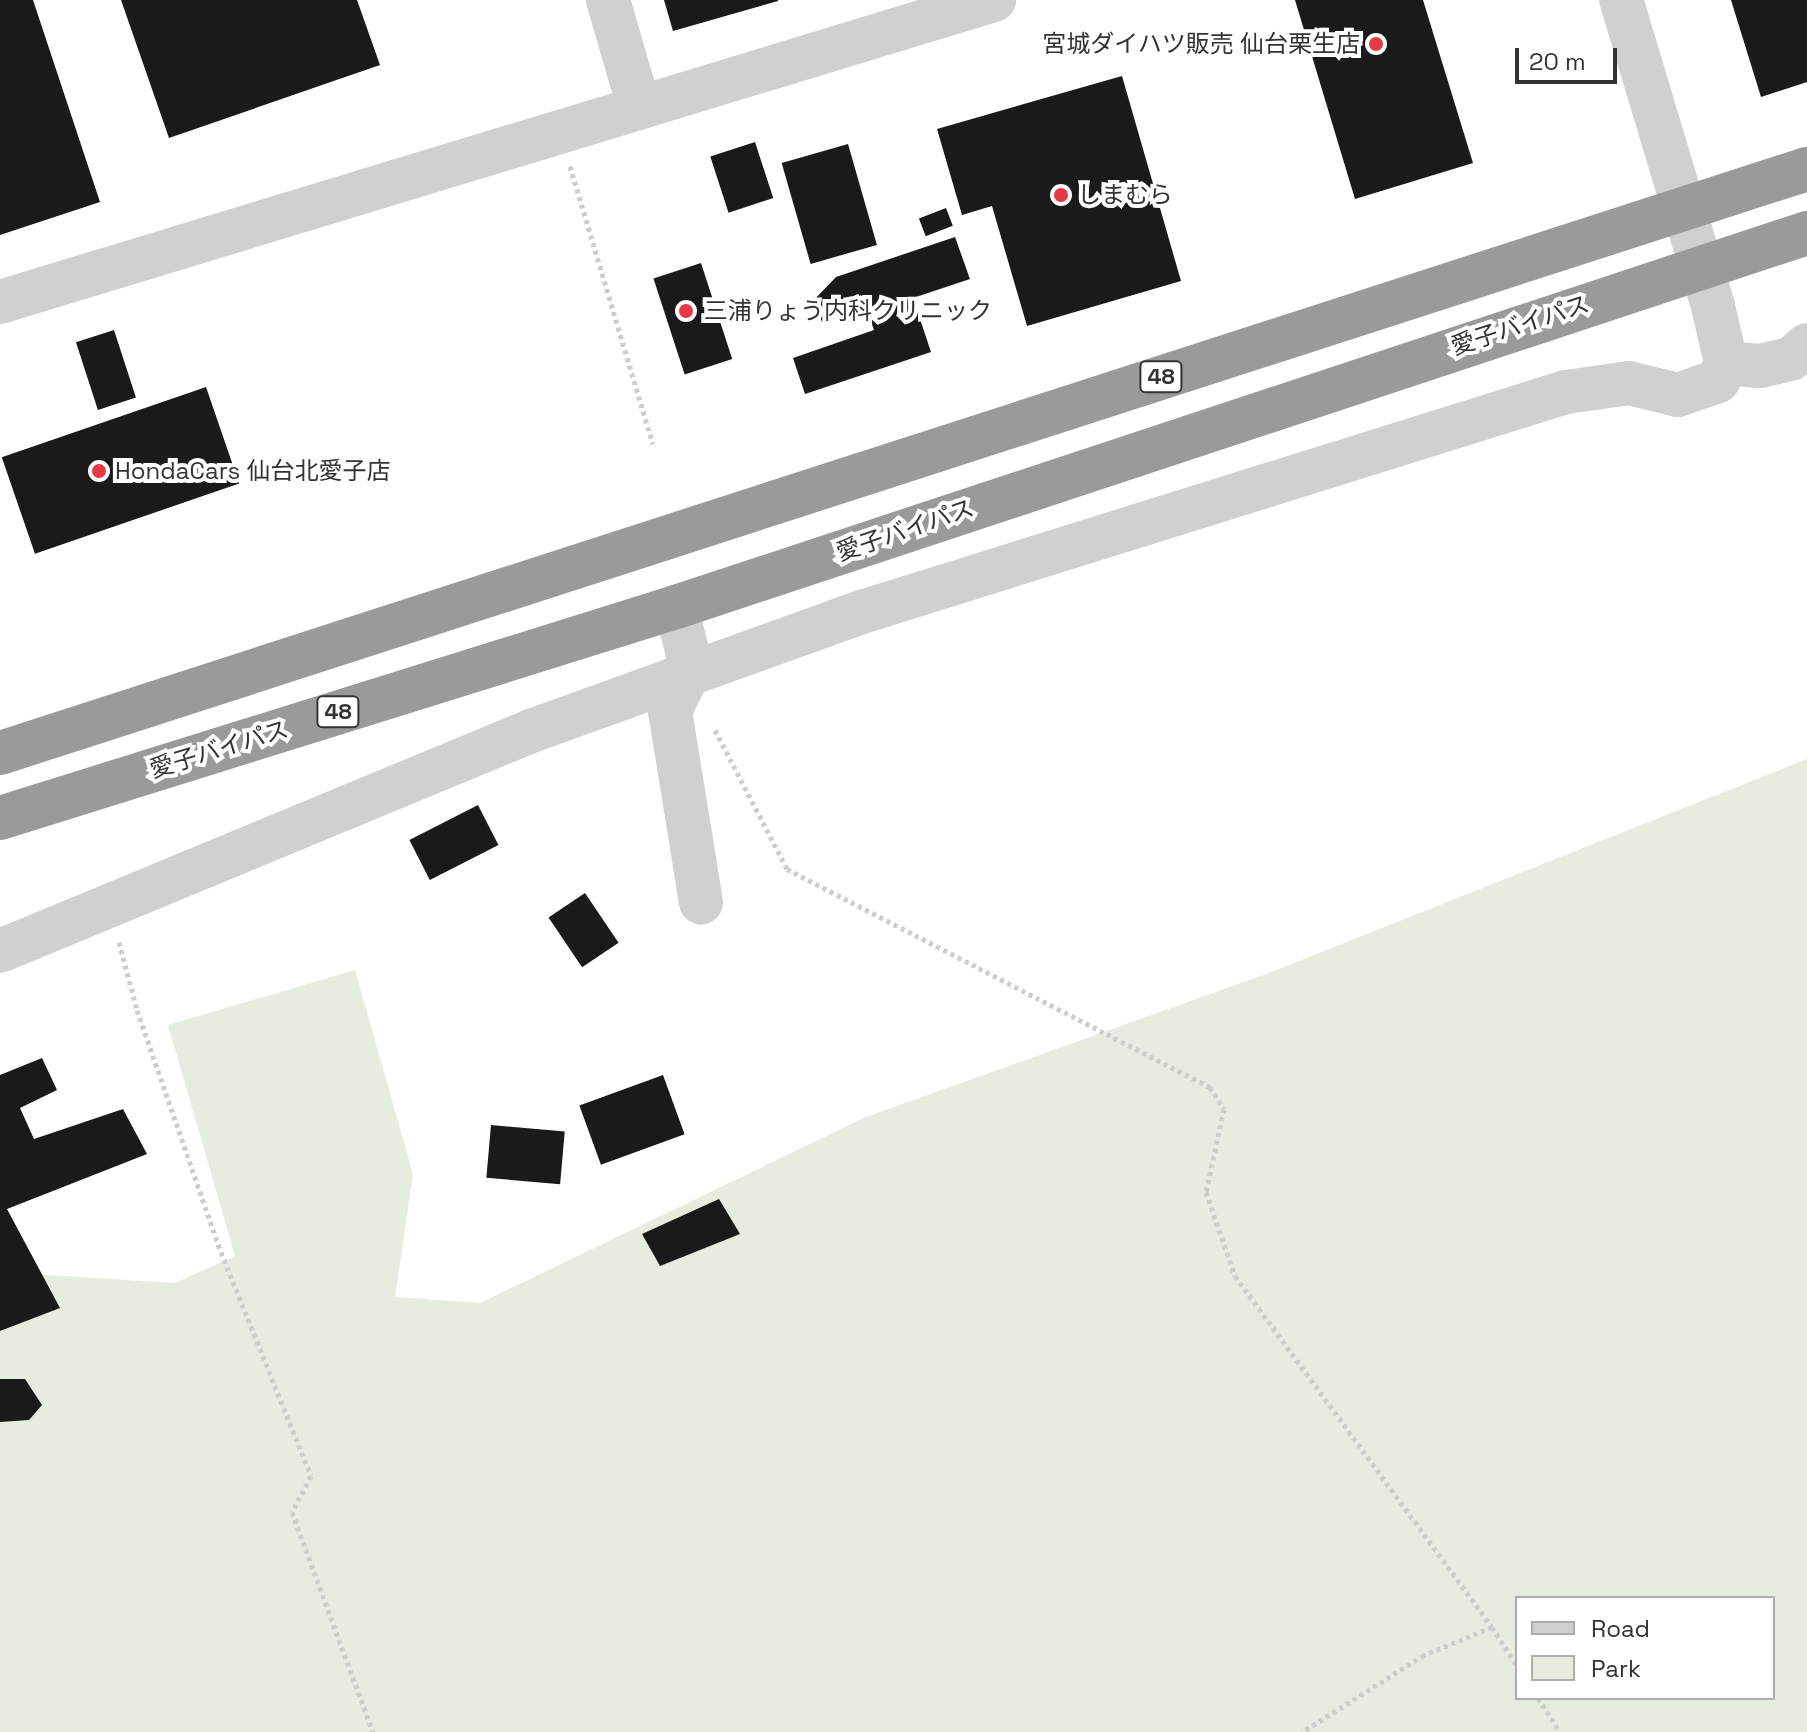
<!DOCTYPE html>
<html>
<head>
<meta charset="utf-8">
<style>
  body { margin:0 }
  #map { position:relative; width:1807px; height:1732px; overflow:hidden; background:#fff; font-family:"Space Grotesk","Noto Sans JP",sans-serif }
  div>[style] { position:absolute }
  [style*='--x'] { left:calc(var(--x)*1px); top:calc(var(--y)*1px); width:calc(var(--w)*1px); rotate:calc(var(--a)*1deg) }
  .green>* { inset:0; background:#e6ecdf }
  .building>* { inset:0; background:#1a1a1a; transform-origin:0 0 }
  .path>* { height:5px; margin-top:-2.5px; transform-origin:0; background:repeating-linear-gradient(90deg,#cdcdcd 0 4px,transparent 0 8px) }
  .minor>* { height:44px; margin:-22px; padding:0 22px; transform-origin:22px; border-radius:22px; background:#d0d0d0 }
  .highway>* { height:44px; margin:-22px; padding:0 22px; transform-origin:22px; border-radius:22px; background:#9a9a9a }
  .dots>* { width:22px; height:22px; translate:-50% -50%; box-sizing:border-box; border:4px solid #fff; border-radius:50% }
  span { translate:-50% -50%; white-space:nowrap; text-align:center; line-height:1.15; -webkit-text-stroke:8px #fff; paint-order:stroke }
  .shield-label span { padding:2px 6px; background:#fff; border:2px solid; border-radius:6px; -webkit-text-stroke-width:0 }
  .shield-label { font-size:22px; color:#333; font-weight:700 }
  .poi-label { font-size:24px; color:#333 }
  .right { translate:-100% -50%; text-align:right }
  .left { translate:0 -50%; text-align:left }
  .street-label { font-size:24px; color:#333 }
  .legend { position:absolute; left:1515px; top:1596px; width:260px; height:104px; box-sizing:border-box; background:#fff; border:2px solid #adadad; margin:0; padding:10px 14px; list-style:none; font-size:24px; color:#333 }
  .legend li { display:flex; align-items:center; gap:16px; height:40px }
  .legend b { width:40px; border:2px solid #adadad }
  .scale { position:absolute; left:1515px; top:48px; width:102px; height:36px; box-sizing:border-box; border:4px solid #333; border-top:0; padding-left:10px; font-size:24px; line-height:28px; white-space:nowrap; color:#333; -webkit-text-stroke:6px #fff; paint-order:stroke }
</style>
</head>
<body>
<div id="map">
  <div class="green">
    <i style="clip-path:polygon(evenodd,1807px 759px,1807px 1732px,0 1732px,0 1272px,175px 1283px,235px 1256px,168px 1025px,355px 970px,413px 1174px,395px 1297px,480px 1303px,866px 1117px,1266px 974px,1807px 759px,1517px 1598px,1773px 1598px,1773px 1698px,1517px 1698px,1517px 1598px)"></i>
  </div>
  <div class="building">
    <i style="clip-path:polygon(0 0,33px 0,100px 202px,0 235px)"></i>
    <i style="clip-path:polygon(121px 0,357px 0,380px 65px,169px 138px)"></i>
    <i style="clip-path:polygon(664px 0,778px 0,778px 1px,673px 31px)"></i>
    <i style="clip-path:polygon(1295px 0,1423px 0,1473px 163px,1355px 199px)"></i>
    <i style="clip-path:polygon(1731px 0,1807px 0,1807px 82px,1761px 97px)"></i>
    <i style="clip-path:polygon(1122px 76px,1181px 281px,1027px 326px,992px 206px,962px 215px,937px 129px)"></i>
    <i style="left:755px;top:142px;width:59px;height:47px;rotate:72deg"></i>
    <i style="left:848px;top:144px;width:105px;height:69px;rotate:74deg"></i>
    <i style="left:946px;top:208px;width:19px;height:29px;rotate:69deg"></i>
    <i style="clip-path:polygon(955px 237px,970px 279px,913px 298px,931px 352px,805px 394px,793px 358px,874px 330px,866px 308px,822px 322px,814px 300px,836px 277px)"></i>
    <i style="left:701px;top:263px;width:101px;height:50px;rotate:72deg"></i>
    <i style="left:114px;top:330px;width:71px;height:40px;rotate:72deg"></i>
    <i style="left:206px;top:387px;width:102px;height:216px;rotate:71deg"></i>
    <i style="left:478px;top:805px;width:45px;height:77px;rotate:63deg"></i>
    <i style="left:585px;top:893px;width:60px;height:44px;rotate:56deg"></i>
    <i style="clip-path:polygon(42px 1058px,57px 1090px,20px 1108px,34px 1139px,123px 1109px,147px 1154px,7px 1209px,60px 1308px,0 1331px,0 1075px)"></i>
    <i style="left:663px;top:1075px;width:63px;height:89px;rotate:70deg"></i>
    <i style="left:491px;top:1125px;width:74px;height:53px;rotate:5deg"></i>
    <i style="clip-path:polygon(719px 1199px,740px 1234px,660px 1266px,642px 1234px)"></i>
    <i style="clip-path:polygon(0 1379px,25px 1379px,42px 1405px,29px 1420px,0 1422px)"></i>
  </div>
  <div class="path">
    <i style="--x:570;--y:166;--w:290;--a:73.4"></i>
    <i style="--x:715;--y:730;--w:157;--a:62.6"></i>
    <i style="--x:787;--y:869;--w:476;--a:27.3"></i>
    <i style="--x:1210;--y:1087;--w:26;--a:58"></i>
    <i style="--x:1224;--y:1109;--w:85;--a:102.2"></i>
    <i style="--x:1206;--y:1192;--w:89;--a:71"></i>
    <i style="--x:1235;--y:1276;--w:435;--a:53.8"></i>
    <i style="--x:1492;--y:1627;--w:74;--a:157.6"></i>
    <i style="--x:1424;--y:1655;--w:144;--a:147.7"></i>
    <i style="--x:119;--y:942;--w:70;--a:75.2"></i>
    <i style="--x:137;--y:1010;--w:256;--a:70.9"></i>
    <i style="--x:221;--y:1252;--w:241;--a:68.1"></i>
    <i style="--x:311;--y:1476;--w:41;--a:117.8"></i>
    <i style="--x:292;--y:1512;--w:234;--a:69.8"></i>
    <i style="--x:1492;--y:1627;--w:46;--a:57.3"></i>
    <i style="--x:1538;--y:1698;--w:40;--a:57.1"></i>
  </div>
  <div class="minor">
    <i style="--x:608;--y:0;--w:111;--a:73.8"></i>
    <i style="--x:0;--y:302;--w:1039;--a:-16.9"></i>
    <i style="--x:1726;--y:363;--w:34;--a:5"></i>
    <i style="--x:1760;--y:366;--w:32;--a:-13"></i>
    <i style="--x:1791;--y:359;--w:21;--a:-41"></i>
    <i style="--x:676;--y:607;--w:49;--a:75.7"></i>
    <i style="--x:688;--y:654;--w:22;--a:93"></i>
    <i style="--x:687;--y:676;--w:39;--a:116"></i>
    <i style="--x:670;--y:711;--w:194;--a:80.8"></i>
    <i style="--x:0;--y:951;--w:575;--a:-22.5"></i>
    <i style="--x:531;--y:731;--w:355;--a:-19.8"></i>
    <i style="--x:865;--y:611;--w:734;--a:-17.35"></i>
    <i style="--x:1566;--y:392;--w:64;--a:-8.1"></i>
    <i style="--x:1629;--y:383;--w:50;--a:13.8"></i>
    <i style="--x:1678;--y:395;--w:42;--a:-19.3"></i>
    <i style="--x:1718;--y:381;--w:20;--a:-66"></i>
    <i style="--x:1726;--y:363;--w:58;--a:-102.8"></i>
    <i style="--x:1713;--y:306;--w:320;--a:-106.7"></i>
  </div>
  <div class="highway">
    <i style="--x:0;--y:753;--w:1899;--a:-17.91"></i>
    <i style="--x:0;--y:818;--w:708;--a:-17.33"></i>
    <i style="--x:676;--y:607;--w:1191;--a:-18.3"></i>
  </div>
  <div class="dots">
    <i style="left:1376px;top:44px;background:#e63946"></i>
    <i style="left:1061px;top:195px;background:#e63946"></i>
    <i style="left:686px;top:311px;background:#e63946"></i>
    <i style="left:99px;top:471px;background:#e63946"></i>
  </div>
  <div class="shield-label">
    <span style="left:1161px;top:377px">48</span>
    <span style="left:338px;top:712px">48</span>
  </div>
  <div class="poi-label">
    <span class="right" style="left:1360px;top:44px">宮城ダイハツ販売 仙台栗生店</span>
    <span class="left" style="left:1077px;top:195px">しまむら</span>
    <span class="left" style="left:704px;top:311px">三浦りょう内科クリニック</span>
    <span class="left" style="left:115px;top:471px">HondaCars 仙台北愛子店</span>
  </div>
  <div class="street-label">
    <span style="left:1520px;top:325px;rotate:-18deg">愛子バイパス</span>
    <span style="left:905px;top:530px;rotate:-19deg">愛子バイパス</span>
    <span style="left:219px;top:749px;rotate:-17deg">愛子バイパス</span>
  </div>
  <ul class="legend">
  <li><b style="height:10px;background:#d0d0d0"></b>Road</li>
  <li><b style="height:22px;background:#e6ecdf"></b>Park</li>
  </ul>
  <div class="scale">20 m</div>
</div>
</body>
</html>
